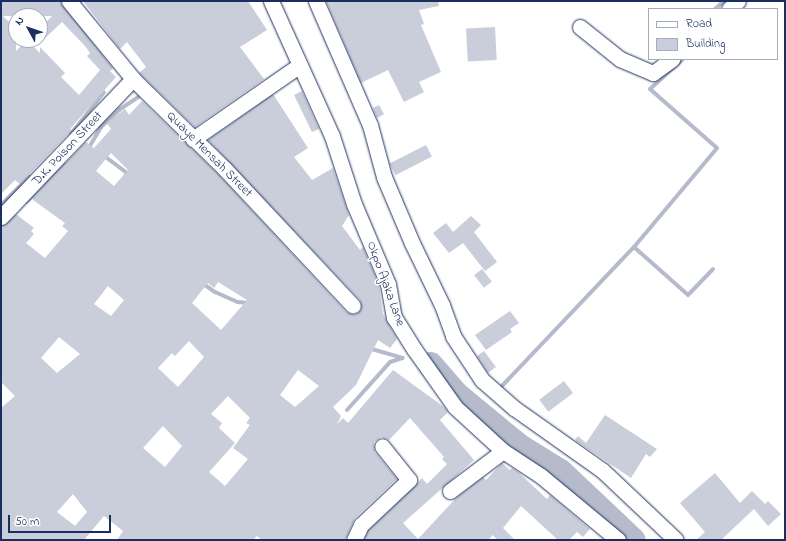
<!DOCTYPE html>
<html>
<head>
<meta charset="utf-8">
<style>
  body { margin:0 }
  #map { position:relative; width:786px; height:541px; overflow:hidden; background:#fff; font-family:"Indie Flower",sans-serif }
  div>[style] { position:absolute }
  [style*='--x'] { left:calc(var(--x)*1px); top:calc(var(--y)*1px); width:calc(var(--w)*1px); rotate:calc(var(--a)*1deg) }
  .stream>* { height:4px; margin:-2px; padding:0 2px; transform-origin:2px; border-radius:2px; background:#b5bbca }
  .river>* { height:25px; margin:-12.5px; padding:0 12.5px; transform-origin:12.5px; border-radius:12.5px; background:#b5bbca }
  .building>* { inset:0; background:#caceda; transform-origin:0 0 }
  .roads { filter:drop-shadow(0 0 1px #1b2f5e) drop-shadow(0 0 1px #1b2f5e) }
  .minor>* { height:15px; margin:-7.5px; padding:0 7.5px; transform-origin:7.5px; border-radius:7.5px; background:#fff }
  span { translate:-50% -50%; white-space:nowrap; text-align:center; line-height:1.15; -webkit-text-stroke:3px #fff; paint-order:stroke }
  .street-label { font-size:13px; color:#1b2f5e }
  .frame { position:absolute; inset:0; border:2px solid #1b2f5e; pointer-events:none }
  .legend { position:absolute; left:648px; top:8px; width:130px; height:52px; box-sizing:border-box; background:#fff; border:1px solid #a4acbf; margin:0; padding:5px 7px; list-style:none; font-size:12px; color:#1b2f5e }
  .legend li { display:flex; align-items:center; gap:8px; height:20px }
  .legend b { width:20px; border:1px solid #a4acbf }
  .north { position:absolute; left:8px; top:8px; width:40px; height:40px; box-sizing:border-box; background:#fff; border:1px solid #a4acbf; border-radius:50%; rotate:310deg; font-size:11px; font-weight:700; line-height:16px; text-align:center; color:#1b2f5e }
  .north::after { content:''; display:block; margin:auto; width:14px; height:18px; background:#1b2f5e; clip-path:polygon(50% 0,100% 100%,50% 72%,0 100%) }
  .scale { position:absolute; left:8px; top:515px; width:103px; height:18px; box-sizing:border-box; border:2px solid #1b2f5e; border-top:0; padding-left:5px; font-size:12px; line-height:14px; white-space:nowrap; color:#1b2f5e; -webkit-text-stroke:3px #fff; paint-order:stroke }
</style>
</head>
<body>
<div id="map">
  <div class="stream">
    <i style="--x:715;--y:9;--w:12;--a:-42"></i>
    <i style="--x:71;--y:134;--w:53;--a:-51.8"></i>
    <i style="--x:88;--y:149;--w:26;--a:-59"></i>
    <i style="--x:101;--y:127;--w:25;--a:-43"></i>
    <i style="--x:119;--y:110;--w:23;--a:-34"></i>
    <i style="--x:103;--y:155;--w:34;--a:37"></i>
    <i style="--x:26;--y:202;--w:54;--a:-43.5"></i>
    <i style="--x:1;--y:205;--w:40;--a:-45"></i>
    <i style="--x:1;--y:227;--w:9;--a:-49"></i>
    <i style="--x:634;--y:247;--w:129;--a:-50"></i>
    <i style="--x:717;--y:148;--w:89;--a:-138.6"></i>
    <i style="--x:650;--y:89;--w:45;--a:-42.3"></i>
    <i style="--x:202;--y:283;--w:16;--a:35"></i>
    <i style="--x:215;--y:292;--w:24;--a:24"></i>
    <i style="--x:237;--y:302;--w:13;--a:4"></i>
    <i style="--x:368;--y:348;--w:36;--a:16"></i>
    <i style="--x:501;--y:387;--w:193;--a:-46.5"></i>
    <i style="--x:634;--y:247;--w:72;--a:41.6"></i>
    <i style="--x:688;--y:295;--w:36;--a:-46"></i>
    <i style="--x:347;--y:410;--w:64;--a:-48.1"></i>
    <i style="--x:390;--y:362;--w:13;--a:-18"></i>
  </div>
  <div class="river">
    <i style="--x:430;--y:364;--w:40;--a:49"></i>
    <i style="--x:456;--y:394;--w:80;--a:39.4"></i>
    <i style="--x:518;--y:445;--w:49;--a:31.8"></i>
    <i style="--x:560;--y:471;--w:100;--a:43.4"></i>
  </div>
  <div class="building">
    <i style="clip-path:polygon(evenodd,1px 1px,60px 1px,113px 68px,110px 71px,116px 77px,70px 129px,72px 130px,20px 184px,15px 180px,1px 194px,1px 1px,3px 16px,52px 16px,40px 28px,40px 43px,62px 22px,85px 46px,90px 53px,87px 56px,100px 70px,79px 95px,61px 77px,65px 73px,40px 47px,40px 53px,27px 40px,16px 51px,16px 29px,3px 16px)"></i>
    <i style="clip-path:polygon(83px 1px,248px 1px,267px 30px,240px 47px,264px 79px,195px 127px,139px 73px,146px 67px,127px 42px,120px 49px)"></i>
    <i style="clip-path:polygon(326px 1px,438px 1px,439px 6px,419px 10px,424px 24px,421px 25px,441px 72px,419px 82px,424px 92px,404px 102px,388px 70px,361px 83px)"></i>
    <i style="left:495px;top:27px;width:33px;height:29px;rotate:87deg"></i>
    <i style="clip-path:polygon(302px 91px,319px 129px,312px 132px,294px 95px)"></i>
    <i style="clip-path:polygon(evenodd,273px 94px,308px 148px,294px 157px,312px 180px,333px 168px,349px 215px,342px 226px,360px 250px,363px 247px,379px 285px,383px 314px,397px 339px,390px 348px,378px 340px,356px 385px,333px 407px,341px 416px,337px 424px,343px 418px,348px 423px,393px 370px,444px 407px,448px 412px,440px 420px,474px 460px,403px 523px,418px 539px,456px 498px,483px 477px,486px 480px,502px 463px,510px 470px,512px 468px,518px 472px,547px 499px,550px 495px,590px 529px,583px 537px,577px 532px,569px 540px,558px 540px,521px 506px,503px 528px,515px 540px,497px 540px,493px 535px,488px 540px,364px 540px,368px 530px,418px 482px,422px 478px,427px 484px,447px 464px,442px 459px,444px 457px,410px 418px,389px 440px,381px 437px,374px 442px,375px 452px,397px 479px,355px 518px,345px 540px,262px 540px,257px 536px,253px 540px,117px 540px,123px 531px,104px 516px,84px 540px,1px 540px,1px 408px,15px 396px,1px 382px,1px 228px,16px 214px,34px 228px,31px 231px,34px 234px,26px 243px,45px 258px,68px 231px,62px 226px,65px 223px,33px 200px,33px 197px,86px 142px,94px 148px,111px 129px,107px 123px,125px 109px,129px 115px,142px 101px,219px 175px,346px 312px,355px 315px,361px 309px,360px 300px,208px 140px,273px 94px,111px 153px,128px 170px,114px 186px,96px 171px,111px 153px,273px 94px,218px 282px,247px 300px,221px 330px,192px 303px,208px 283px,214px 288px,218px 282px,273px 94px,108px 286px,124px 300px,111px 316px,94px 304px,108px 286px,273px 94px,59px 337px,80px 354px,57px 373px,41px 358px,59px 337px,273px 94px,189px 341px,204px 357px,178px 387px,158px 368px,172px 353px,175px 356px,189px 341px,273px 94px,298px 370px,319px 386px,295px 407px,280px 395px,298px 370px,273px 94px,228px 396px,250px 418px,246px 423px,250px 425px,233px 448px,248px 459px,225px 486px,209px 472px,235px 443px,219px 428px,222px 423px,211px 414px,228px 396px,273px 94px,163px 426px,182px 446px,165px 467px,143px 448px,163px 426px,273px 94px,73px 494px,87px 512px,75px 526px,57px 512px,73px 494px)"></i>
    <i style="clip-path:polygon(379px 105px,384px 114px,377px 118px,373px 108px)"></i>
    <i style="left:426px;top:145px;width:13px;height:41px;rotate:63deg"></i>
    <i style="clip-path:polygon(471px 216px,481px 225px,474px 232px,497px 262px,485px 271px,463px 243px,449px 253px,433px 233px,446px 223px,453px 232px)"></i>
    <i style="left:482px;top:269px;width:16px;height:10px;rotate:52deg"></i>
    <i style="clip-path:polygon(510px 311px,519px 323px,510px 329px,512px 332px,486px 350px,475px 335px)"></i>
    <i style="clip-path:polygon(484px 351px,496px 367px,488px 373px,477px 356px)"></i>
    <i style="left:564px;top:381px;width:15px;height:31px;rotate:53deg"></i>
    <i style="clip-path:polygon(605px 415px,657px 449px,650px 457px,646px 454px,631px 478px,575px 440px,578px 436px,586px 443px)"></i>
    <i style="clip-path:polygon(715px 473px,740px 503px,752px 491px,765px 504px,768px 501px,781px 514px,768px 526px,754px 509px,721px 540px,696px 540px,705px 532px,680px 503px)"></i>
  </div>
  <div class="roads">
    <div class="minor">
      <i style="--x:69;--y:1;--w:101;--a:50.6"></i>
      <i style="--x:133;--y:79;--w:129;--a:44.4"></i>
      <i style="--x:225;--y:169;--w:187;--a:46.9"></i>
      <i style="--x:271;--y:1;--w:148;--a:65.7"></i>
      <i style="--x:332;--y:136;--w:71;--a:72.1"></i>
      <i style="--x:354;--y:204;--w:87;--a:67"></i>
      <i style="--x:388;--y:284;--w:34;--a:80"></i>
      <i style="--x:394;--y:317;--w:38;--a:58"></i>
      <i style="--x:414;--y:349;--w:71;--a:54.7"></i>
      <i style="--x:455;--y:407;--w:65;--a:42.5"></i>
      <i style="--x:503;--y:451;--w:45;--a:33.3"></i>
      <i style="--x:541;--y:476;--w:100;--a:39.7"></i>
      <i style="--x:316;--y:1;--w:135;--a:66.5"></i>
      <i style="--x:370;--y:125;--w:54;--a:74.9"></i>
      <i style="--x:384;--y:177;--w:72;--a:67"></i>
      <i style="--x:412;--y:243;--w:69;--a:64.2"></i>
      <i style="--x:442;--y:305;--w:33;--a:70"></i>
      <i style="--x:453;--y:336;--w:53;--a:56.6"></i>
      <i style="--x:482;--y:380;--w:43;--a:41.2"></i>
      <i style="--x:514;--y:408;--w:109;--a:35.3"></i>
      <i style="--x:603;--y:471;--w:100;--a:43.4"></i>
      <i style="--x:729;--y:9;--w:12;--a:-42"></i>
      <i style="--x:580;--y:27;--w:51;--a:38.7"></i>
      <i style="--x:620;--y:59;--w:36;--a:23"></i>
      <i style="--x:653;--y:73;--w:24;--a:-36"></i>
      <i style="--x:193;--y:139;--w:130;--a:-34.7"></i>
      <i style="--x:1;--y:217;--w:191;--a:-46.3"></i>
      <i style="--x:450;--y:491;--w:66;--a:-37"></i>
      <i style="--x:354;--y:540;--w:17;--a:-65"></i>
      <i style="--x:361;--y:525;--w:66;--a:-43.2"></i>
      <i style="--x:409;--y:480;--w:43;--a:-128.5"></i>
    </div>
  </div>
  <div class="street-label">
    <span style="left:68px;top:149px;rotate:-47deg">D.K. Poison Street</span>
    <span style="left:209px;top:155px;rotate:45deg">Quaye Mensah Street</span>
    <span style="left:385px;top:284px;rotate:70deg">Okpo Ajaka Lane</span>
  </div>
  <div class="frame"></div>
  <ul class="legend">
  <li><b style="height:5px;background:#fff"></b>Road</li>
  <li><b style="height:11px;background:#caceda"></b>Building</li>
  </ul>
  <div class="north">N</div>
  <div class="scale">50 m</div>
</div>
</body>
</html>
